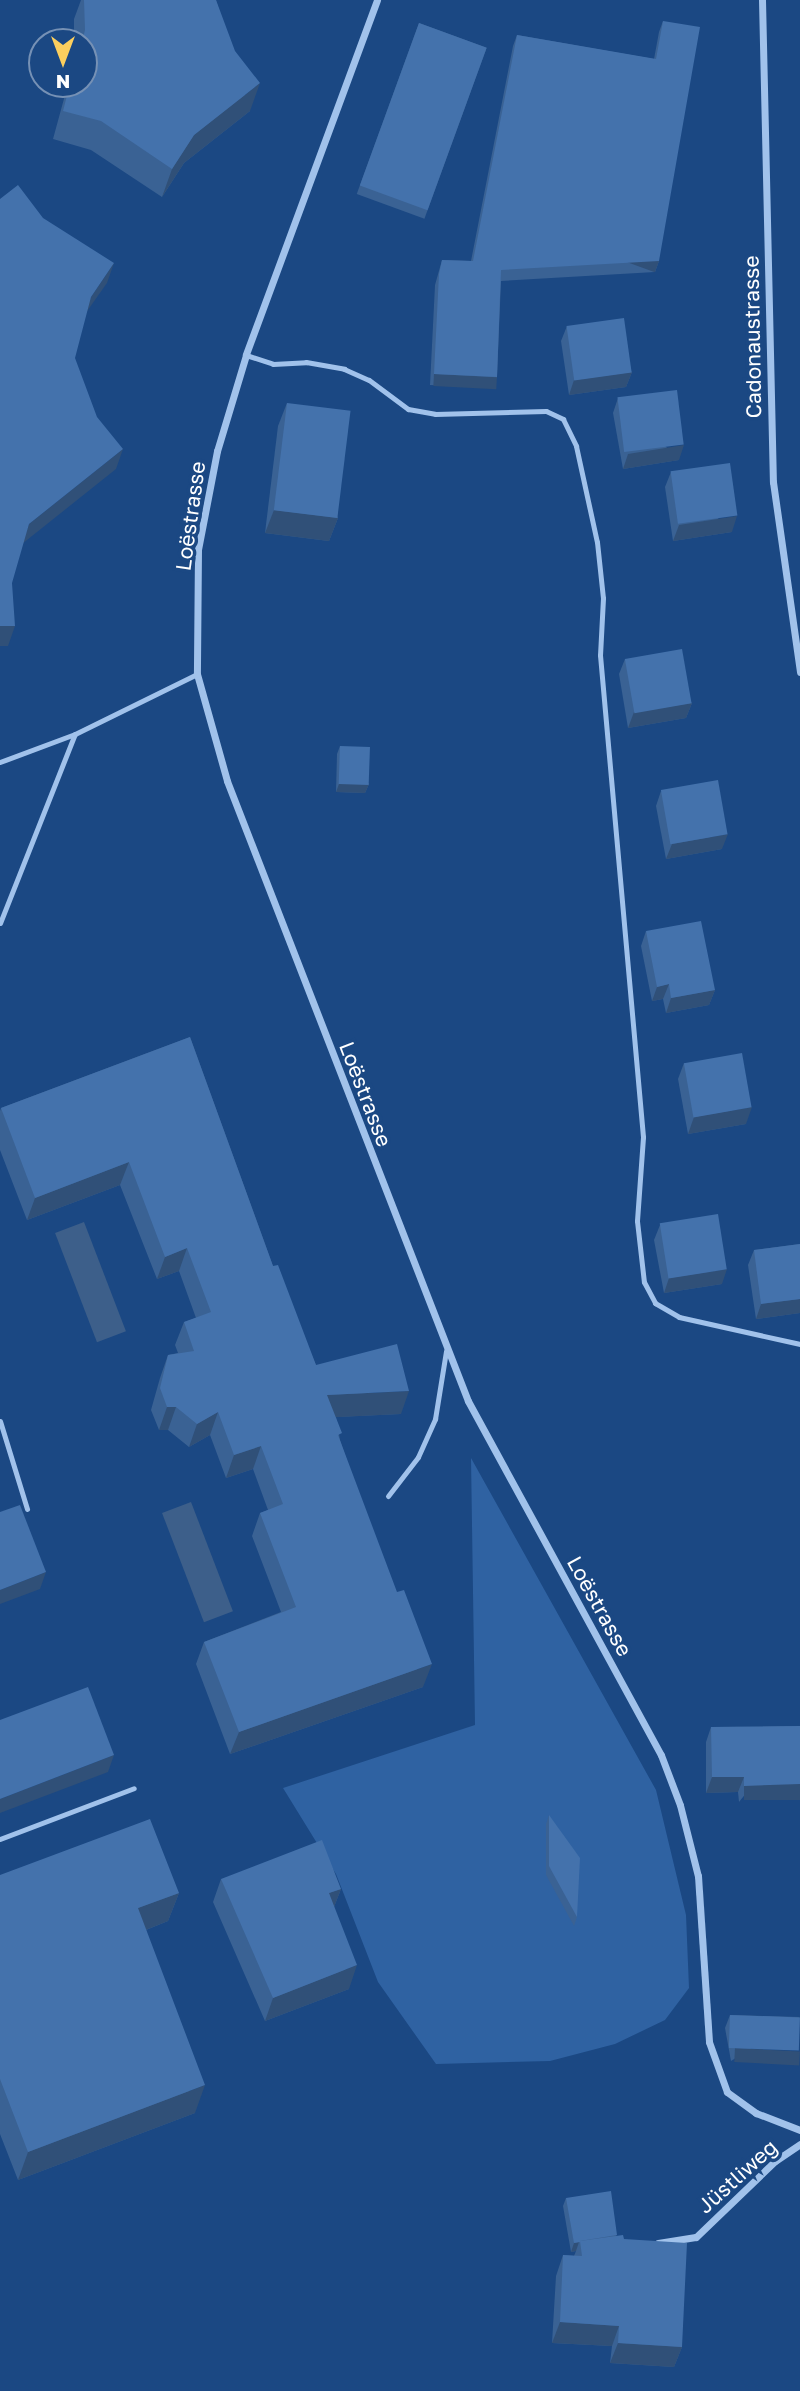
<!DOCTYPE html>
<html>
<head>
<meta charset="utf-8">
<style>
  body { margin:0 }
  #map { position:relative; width:800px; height:2391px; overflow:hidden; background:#1b4883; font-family:"Golos Text",sans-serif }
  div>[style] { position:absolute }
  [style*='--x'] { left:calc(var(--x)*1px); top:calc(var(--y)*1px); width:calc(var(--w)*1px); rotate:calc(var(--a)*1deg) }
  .green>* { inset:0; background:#2f62a2 }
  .water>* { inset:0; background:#3d5f8a; transform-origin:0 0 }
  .service>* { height:5px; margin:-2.5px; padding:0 2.5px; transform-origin:2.5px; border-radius:2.5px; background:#a1c2eb }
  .minor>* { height:7px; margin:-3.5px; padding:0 3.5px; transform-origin:3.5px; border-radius:3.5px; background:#a1c2eb }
  .wall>* { inset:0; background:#3a6294; transform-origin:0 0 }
  .shaded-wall>* { inset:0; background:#305078; transform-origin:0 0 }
  .building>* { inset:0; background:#4472ac; transform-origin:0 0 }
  span { translate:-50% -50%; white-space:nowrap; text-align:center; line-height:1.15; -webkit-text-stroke:7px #1b4883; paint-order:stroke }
  .street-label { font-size:21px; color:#fff }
  .north { position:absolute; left:28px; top:28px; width:70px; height:70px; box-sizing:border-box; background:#1b4883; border:2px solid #7691b5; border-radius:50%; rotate:180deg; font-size:19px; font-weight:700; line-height:28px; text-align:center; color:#fff }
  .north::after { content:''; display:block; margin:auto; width:24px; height:32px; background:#fccf5e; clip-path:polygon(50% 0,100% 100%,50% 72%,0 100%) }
</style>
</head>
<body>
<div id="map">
  <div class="green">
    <i style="clip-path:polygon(471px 1458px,656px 1790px,686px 1915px,689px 1988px,665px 2020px,615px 2044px,550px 2061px,436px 2064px,378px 1982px,336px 1874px,283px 1788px,475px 1725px)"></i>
  </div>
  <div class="water">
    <i style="left:84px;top:1222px;width:117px;height:31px;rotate:69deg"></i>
    <i style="left:191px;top:1502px;width:117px;height:31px;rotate:69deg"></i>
  </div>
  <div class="service">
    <i style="--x:246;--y:355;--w:28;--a:18"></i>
    <i style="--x:273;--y:364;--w:33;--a:-3"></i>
    <i style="--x:306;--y:362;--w:39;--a:10"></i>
    <i style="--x:344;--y:369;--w:27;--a:24"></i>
    <i style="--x:369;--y:380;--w:49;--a:36.6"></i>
    <i style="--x:408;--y:409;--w:27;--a:10"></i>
    <i style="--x:435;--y:414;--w:111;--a:-1.5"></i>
    <i style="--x:546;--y:411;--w:19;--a:25"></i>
    <i style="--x:563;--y:419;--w:30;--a:64"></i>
    <i style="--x:576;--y:446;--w:98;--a:77.7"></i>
    <i style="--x:597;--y:542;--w:56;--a:83.9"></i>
    <i style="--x:603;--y:598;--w:57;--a:93"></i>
    <i style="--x:600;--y:655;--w:484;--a:84.9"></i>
    <i style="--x:643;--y:1137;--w:84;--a:94.1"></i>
    <i style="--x:637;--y:1221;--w:61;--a:83.5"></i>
    <i style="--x:644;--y:1282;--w:24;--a:62"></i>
    <i style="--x:655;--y:1303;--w:28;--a:30"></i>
    <i style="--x:679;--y:1317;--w:124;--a:12.6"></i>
    <i style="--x:0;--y:762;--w:80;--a:-20.5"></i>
    <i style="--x:75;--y:734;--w:136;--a:-26.2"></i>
    <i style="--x:0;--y:923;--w:203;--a:-68.4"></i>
    <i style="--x:0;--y:1421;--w:92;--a:72.9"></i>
    <i style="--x:388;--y:1496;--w:49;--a:-52.4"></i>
    <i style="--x:418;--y:1457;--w:42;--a:-65.9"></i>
    <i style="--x:435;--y:1419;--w:69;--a:-80.8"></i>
    <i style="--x:0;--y:1839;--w:143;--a:-20.8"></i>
  </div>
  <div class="minor">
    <i style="--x:377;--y:0;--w:378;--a:110.3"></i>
    <i style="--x:246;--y:355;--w:100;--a:106.8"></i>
    <i style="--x:217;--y:451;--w:101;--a:100.9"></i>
    <i style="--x:198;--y:550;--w:124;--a:90.5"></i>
    <i style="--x:197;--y:674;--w:111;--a:74.3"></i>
    <i style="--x:227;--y:781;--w:665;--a:68.76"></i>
    <i style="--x:468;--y:1401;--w:403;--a:61.4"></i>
    <i style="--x:661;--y:1755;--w:53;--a:69.2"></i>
    <i style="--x:680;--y:1805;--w:73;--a:75.8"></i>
    <i style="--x:698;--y:1876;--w:166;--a:86.2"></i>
    <i style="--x:709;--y:2042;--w:53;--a:70.2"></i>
    <i style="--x:727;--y:2092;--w:36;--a:36"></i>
    <i style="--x:756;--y:2113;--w:47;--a:21.1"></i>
    <i style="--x:762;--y:0;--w:482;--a:88.7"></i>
    <i style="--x:773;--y:482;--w:192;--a:81.9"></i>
    <i style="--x:658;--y:2243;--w:38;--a:-9"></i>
    <i style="--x:696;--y:2237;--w:110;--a:-43.9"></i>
    <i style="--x:775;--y:2161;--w:30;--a:-34"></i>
  </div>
  <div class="wall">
    <i style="clip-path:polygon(81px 0,216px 0,250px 111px,184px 163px,162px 197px,91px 150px,53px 139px,68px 84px,84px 84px,84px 42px,74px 42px,74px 19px)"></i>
    <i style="clip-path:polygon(663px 21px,659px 261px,655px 272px,501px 281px,497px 377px,493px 388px,430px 385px,435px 285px,442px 260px,471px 261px,513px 46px,517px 35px,654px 59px,659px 32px)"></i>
    <i style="left:419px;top:23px;width:72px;height:182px;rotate:20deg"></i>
    <i style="clip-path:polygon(567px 326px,632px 372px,626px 387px,569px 395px,561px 341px)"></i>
    <i style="clip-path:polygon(618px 398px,679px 460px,623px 469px,613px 413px)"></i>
    <i style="clip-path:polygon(287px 403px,338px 518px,329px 541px,265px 533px,278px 426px)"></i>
    <i style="clip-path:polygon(671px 472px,732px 532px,673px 541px,665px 487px)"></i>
    <i style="clip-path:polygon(625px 659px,692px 703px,686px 718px,628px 728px,619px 674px)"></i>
    <i style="clip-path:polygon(340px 746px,369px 784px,365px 793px,336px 792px,337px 754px)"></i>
    <i style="clip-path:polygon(661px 791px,722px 849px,666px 859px,656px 806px)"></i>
    <i style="clip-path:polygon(646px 931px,715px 990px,709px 1005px,666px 1013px,663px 999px,652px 1001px,641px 946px)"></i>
    <i style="clip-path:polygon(190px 1037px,273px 1266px,316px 1365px,401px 1414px,336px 1417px,340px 1440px,423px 1687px,230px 1754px,196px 1664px,204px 1642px,281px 1612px,252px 1536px,260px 1513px,268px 1510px,253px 1469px,226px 1478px,210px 1435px,189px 1447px,168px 1430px,159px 1430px,151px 1410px,160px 1378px,168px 1355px,178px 1353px,175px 1345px,184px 1322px,196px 1318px,179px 1271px,157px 1279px,120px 1185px,27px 1220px,0 1150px,0 1111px,1px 1108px)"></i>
    <i style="clip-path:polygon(684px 1063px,746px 1124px,688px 1134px,678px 1079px)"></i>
    <i style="clip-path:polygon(660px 1225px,722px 1284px,664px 1293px,654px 1240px)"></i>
    <i style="clip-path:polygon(800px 1244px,800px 1313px,756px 1319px,748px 1265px,754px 1250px)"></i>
    <i style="clip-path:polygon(800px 1726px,739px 1802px,738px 1792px,706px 1793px,706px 1742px,711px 1727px)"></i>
    <i style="clip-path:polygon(549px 1815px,577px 1917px,574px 1926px,546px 1875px,546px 1824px)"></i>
    <i style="clip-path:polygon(0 1875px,179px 1893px,168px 1921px,146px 1930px,195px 2113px,18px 2180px,0 2134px)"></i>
    <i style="clip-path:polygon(221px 1879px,341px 1889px,334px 1907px,349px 1989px,265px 2021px,213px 1902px)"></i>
    <i style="clip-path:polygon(730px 2015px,800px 2017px,731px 2061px,725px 2028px)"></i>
    <i style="clip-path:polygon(566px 2198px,617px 2236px,624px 2239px,682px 2347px,674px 2367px,610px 2363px,612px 2346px,552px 2343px,556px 2276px,563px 2255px,574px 2256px,576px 2251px,571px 2252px,563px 2206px)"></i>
  </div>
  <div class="shaded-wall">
    <i style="clip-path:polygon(260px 83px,250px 111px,184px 163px,162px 197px,172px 169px,194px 135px)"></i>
    <i style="left:659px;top:261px;width:12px;height:158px;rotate:110deg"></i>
    <i style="clip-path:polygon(114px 263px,107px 283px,83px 317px,91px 297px)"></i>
    <i style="clip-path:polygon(632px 372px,626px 387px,569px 395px,574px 380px)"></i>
    <i style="left:434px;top:374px;width:63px;height:12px;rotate:3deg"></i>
    <i style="clip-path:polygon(684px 445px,679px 460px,623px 469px,628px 454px)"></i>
    <i style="clip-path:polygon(123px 449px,116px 469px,22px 544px,29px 524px)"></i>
    <i style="clip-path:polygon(274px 510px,338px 518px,329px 541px,265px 533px)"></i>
    <i style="clip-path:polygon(737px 516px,732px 532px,673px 541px,679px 525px)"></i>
    <i style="clip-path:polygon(0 626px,15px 626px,8px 646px,0 646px)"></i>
    <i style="clip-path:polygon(692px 703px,686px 718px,628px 728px,634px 712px)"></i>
    <i style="clip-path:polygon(339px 784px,369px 784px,365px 793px,336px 792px)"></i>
    <i style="clip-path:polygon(728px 834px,722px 849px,666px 859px,672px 844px)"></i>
    <i style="clip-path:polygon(669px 984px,663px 999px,652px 1001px,657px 987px)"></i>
    <i style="clip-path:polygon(715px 990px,709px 1005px,666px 1013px,671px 998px)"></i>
    <i style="clip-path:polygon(752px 1107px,746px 1124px,688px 1134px,694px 1117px)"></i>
    <i style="clip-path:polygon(129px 1162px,120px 1185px,27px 1220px,35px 1198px)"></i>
    <i style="clip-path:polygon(187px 1248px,179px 1271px,157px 1279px,165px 1257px)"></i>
    <i style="clip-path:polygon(727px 1269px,722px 1284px,664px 1293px,669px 1278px)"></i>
    <i style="clip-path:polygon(800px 1299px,800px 1313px,756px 1319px,761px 1304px)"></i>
    <i style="clip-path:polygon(409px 1391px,401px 1414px,319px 1418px,327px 1395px)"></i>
    <i style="clip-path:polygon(167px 1407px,176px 1407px,168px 1430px,159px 1430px)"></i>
    <i style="clip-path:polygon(218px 1412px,210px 1435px,189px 1447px,197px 1424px)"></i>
    <i style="clip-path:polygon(261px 1446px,253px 1469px,226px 1478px,234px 1455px)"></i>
    <i style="clip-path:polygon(46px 1572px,40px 1589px,0 1604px,0 1590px)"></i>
    <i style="clip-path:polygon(432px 1664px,423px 1687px,230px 1754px,239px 1732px)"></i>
    <i style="clip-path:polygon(114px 1755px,108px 1772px,0 1813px,0 1799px)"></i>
    <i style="clip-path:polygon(712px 1777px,744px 1777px,738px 1792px,706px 1793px)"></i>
    <i style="left:800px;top:1784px;width:16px;height:56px;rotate:90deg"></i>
    <i style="clip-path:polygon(341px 1889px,332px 1912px,329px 1893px)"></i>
    <i style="clip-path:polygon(179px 1893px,168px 1921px,128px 1937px,138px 1908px)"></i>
    <i style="clip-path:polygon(357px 1965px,349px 1989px,265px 2021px,273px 1998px)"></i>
    <i style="left:735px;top:2048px;width:65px;height:14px;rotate:3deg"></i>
    <i style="clip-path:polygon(205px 2085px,195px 2113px,18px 2180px,28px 2152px)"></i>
    <i style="clip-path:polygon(579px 2242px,576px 2251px,571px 2252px,574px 2243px)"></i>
    <i style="clip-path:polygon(560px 2322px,619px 2326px,612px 2346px,552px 2343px)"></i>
    <i style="clip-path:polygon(618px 2343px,682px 2347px,674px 2367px,610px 2363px)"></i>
  </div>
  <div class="building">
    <i style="clip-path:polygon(84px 0,216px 0,235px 51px,260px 83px,194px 135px,172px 169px,101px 121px,63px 111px,70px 84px,84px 84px,84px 42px,82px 42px,85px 30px)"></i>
    <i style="clip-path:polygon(663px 21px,700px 27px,659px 261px,501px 270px,497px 377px,434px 374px,439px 274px,442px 260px,473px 261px,517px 35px,656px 59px)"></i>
    <i style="left:419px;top:23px;width:72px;height:173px;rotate:20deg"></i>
    <i style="clip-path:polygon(18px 185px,43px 218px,114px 263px,91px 297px,75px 358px,97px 417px,123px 449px,29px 524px,12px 583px,15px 626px,0 626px,0 199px)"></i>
    <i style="left:624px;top:318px;width:55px;height:58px;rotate:82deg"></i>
    <i style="left:677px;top:390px;width:55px;height:60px;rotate:83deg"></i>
    <i style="left:287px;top:403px;width:64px;height:108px;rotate:7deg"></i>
    <i style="left:730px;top:463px;width:53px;height:60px;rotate:82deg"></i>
    <i style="left:682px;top:649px;width:55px;height:58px;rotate:80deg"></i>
    <i style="left:340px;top:746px;width:30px;height:38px;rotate:2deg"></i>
    <i style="left:718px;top:780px;width:55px;height:58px;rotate:80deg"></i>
    <i style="clip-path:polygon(701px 921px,715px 990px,671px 998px,669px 984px,657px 987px,646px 931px)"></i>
    <i style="clip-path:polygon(190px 1037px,273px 1266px,278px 1265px,316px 1365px,397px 1344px,409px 1391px,327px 1395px,342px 1433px,338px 1435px,397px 1592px,404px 1590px,432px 1664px,239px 1732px,204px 1642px,296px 1607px,260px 1513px,283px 1504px,261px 1446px,234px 1455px,218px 1412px,197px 1424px,176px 1407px,167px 1407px,160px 1388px,168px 1355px,194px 1351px,184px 1322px,211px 1312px,187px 1248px,165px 1257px,129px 1162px,35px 1198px,1px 1108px)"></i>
    <i style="left:742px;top:1053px;width:55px;height:59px;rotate:80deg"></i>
    <i style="left:718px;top:1214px;width:56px;height:59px;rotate:81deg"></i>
    <i style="clip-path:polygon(800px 1244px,800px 1299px,761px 1304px,754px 1250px)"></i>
    <i style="clip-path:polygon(20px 1505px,46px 1572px,0 1590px,0 1512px)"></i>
    <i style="clip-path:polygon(88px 1687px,114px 1755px,0 1799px,0 1720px)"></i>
    <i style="clip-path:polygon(800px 1726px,800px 1784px,744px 1786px,744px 1777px,712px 1777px,711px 1727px)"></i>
    <i style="clip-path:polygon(549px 1815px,580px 1858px,577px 1917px,549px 1866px)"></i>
    <i style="clip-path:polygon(150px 1819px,179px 1893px,138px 1908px,205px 2085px,28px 2152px,0 2079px,0 1875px)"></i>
    <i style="clip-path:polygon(322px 1840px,341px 1889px,329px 1893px,357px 1965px,273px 1998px,221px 1879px)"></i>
    <i style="left:730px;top:2015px;width:70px;height:33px;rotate:2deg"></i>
    <i style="clip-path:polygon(611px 2191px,617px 2235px,580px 2241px,580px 2242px,574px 2243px,566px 2198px)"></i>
    <i style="clip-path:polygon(623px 2235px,624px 2239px,687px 2243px,682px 2347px,618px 2343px,619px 2326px,560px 2322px,563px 2255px,582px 2256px,580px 2241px)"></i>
  </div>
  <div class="street-label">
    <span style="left:752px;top:337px;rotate:-91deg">Cadonaustrasse</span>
    <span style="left:190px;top:516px;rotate:-82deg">Loëstrasse</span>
    <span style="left:366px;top:1094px;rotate:69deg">Loëstrasse</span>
    <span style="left:600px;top:1606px;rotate:61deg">Loëstrasse</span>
    <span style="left:737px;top:2176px;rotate:-42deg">Jüstliweg</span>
  </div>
  <div class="north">N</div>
</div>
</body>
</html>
